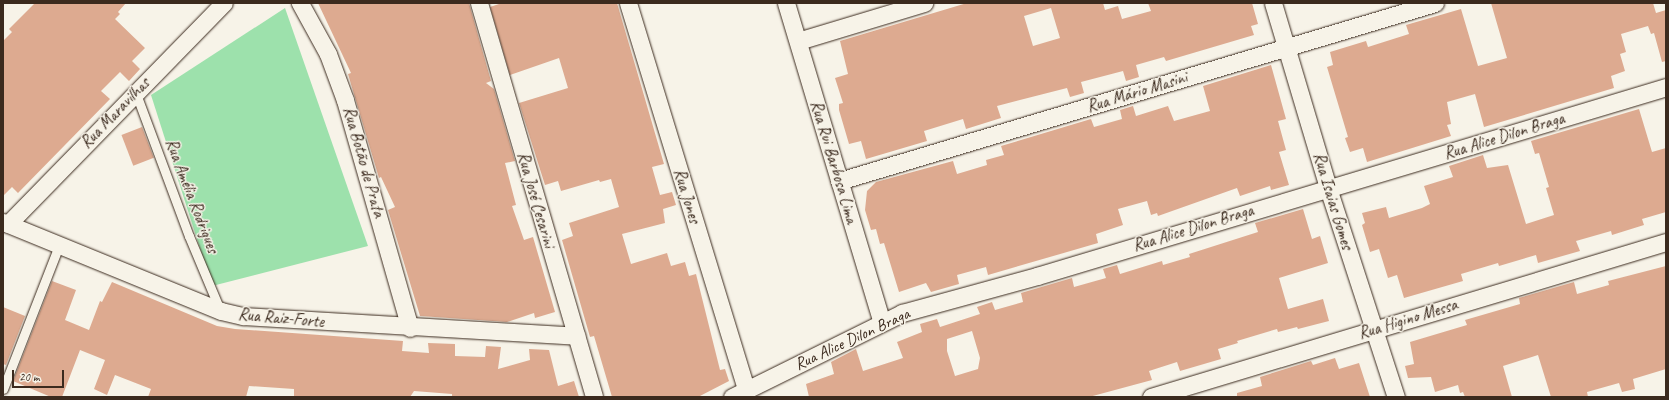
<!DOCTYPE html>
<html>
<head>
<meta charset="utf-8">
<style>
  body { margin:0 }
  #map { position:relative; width:1669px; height:400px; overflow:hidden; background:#f7f3e8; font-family:Caveat,sans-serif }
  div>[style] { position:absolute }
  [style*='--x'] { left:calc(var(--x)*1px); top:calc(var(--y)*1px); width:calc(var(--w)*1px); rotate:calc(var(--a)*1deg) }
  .green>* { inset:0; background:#9de1ac }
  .building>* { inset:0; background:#ddaa90; transform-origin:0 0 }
  .roads { filter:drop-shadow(0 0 1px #3b2a1e) drop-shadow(0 0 1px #3b2a1e) }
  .service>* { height:9px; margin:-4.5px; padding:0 4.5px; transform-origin:4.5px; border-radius:4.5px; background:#f7f3e8 }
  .minor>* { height:17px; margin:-8.5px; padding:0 8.5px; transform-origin:8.5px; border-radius:8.5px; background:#f7f3e8 }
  span { translate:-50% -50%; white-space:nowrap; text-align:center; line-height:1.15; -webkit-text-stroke:3px #f7f3e8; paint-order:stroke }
  .street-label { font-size:17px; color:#3b2a1e }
  .frame { position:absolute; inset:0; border:4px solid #3b2a1e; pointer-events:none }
  .scale { position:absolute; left:12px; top:370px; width:52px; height:18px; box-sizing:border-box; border:2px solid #3b2a1e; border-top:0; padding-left:5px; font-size:12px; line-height:14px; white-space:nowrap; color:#3b2a1e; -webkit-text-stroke:3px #f7f3e8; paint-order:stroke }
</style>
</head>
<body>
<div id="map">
  <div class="green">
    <i style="clip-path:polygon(285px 8px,368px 246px,212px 286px,151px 95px)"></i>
  </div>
  <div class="building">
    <i style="clip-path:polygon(35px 3px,126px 3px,118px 12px,120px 14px,115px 19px,145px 48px,132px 61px,140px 69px,129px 81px,120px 72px,101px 91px,110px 99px,18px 193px,12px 187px,3px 196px,3px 41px,12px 32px,9px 29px)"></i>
    <i style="clip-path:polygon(318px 3px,469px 3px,491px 81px,486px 83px,494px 89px,515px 161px,505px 163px,516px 205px,512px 206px,524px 240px,533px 237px,555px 312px,535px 318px,534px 313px,507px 322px,420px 316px,388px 210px,395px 207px,381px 177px,379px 178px,348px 74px,351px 73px)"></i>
    <i style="clip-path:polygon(502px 3px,617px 3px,664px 164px,652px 167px,660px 195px,672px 192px,676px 205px,663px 209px,665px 223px,622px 234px,631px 264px,667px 253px,671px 266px,685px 262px,689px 276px,696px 274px,720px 370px,725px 369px,729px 381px,698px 397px,612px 397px,594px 336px,590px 337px,562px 240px,573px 236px,569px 223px,619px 207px,611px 179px,600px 182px,599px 180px,561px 191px,558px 181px,545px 185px,519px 103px,568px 88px,559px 58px,510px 75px,490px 7px)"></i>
    <i style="clip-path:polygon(evenodd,967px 3px,1103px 3px,1105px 10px,1118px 6px,1122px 19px,1151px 11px,1148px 3px,1252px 3px,1258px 24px,1251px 26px,1254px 35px,1166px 61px,1164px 57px,1136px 65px,1139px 77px,1126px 81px,1123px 71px,1081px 82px,1084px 93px,1070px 97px,1067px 88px,997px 106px,1001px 118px,966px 129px,963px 119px,924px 131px,927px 141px,866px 159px,861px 141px,849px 144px,839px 110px,839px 104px,843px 103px,835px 78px,848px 74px,840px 41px,967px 3px,1051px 8px,1060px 38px,1033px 46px,1024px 16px,1051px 8px)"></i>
    <i style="clip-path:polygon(1491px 3px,1653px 3px,1656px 13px,1666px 10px,1666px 61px,1662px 62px,1654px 33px,1651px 34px,1648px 26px,1621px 34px,1626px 52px,1620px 54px,1625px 71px,1611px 76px,1614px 88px,1484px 127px,1475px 94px,1447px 102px,1451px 124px,1447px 125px,1451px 136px,1367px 162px,1363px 148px,1350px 152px,1345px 138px,1348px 137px,1327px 67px,1333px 65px,1330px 52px,1366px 41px,1368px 47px,1409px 34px,1406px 25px,1461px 9px,1478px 66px,1507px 58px)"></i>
    <i style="clip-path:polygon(1271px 65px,1286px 119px,1278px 121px,1286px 150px,1279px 152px,1289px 185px,1271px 190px,1270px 186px,1240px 196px,1237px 188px,1158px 216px,1157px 213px,1151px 215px,1147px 201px,1118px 209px,1123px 225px,1096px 234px,1098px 243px,988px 275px,986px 267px,957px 275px,959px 284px,931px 292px,926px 283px,899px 292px,884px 243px,880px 244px,876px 229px,871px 230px,865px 210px,867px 191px,876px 182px,953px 161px,957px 174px,987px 165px,986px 160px,1004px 155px,1001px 146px,1091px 119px,1094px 127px,1122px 119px,1120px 110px,1133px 106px,1136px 116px,1168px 106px,1174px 121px,1210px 111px,1203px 86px)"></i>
    <i style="clip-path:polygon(1639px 109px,1652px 152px,1666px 148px,1666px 212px,1642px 219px,1644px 225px,1612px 235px,1611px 231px,1576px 241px,1580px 251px,1538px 263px,1536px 255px,1499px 266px,1498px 263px,1461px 274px,1463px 281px,1404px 298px,1397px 275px,1388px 278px,1379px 249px,1370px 252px,1362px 225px,1365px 223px,1362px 213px,1386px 207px,1389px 218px,1422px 208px,1430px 204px,1424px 186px,1453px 177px,1449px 166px,1483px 155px,1487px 168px,1508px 165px,1526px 224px,1554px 215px,1546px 188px,1549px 187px,1539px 153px,1535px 154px,1531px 141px)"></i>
    <i style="left:142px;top:127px;width:33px;height:22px;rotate:69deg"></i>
    <i style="clip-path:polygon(evenodd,1303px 209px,1312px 239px,1320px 236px,1328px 263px,1279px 278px,1288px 309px,1323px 299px,1329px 321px,1298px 329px,1297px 327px,1278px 332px,1277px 329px,1237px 341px,1238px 343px,1218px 349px,1221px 359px,1180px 371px,1177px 362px,1149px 371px,1152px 380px,1089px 397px,809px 397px,806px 384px,834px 374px,831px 362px,856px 349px,863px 371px,903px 358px,897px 342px,922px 332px,920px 324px,937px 319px,940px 327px,980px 314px,977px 307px,992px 302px,995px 310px,1023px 302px,1021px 293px,1072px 278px,1074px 287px,1106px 278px,1103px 269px,1117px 265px,1120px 274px,1162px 261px,1163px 265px,1190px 257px,1189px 254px,1258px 232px,1255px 223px,1303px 209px,972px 331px,980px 358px,978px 369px,955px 376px,947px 351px,947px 339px,972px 331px)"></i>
    <i style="clip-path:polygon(1666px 266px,1666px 369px,1633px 379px,1635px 389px,1622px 392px,1619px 383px,1587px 392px,1588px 397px,1551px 397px,1538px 355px,1503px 366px,1512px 397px,1465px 397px,1463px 392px,1460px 393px,1458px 385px,1435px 392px,1431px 377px,1408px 378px,1405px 366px,1414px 364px,1410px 342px,1467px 325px,1465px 320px,1520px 304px,1519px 298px,1574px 282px,1577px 294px,1609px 285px,1608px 281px)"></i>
    <i style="clip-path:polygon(52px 281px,76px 290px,65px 320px,89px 330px,100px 301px,102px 302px,112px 282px,217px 326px,235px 329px,403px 341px,402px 351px,429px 353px,428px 343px,455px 344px,455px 356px,485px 357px,486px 346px,501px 347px,498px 369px,530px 360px,529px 349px,549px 350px,558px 386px,574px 381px,579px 397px,452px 397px,452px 394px,414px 391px,410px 397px,294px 397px,294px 389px,249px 386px,246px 397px,148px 397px,151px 389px,115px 375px,107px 395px,94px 389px,105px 360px,80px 350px,62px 397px,51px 397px,13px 381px)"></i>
    <i style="clip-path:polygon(3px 307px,25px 316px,6px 365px,3px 364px)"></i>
    <i style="clip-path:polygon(1335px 358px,1339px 369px,1359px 363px,1370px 397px,1237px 397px,1237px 393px,1262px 386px,1260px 377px,1311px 361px,1313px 365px)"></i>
  </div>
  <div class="roads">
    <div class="service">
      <i style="--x:135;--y:91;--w:155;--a:69.6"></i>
      <i style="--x:189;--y:236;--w:80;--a:67.3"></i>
      <i style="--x:3;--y:389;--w:155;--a:-68.7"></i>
    </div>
    <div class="minor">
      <i style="--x:300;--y:3;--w:58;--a:61.2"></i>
      <i style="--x:328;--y:54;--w:49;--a:69.7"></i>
      <i style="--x:345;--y:100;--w:237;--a:74.1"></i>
      <i style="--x:479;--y:3;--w:410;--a:73.7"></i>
      <i style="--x:628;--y:3;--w:405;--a:73"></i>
      <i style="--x:786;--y:3;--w:333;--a:73.3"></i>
      <i style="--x:1273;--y:3;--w:193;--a:73.4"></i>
      <i style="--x:1328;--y:188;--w:220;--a:72"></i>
      <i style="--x:798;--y:41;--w:132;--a:-16.8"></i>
      <i style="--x:839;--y:181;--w:622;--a:-16.63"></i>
      <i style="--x:3;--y:222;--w:235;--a:22.2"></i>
      <i style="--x:221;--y:311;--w:23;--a:13"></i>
      <i style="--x:243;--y:316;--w:334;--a:3.4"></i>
      <i style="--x:8;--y:224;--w:309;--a:-45.7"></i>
      <i style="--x:732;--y:397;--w:190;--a:-26.3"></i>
      <i style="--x:902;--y:313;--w:140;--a:-15.3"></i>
      <i style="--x:1037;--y:276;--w:657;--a:-16.72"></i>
      <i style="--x:1151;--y:397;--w:538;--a:-16.75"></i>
    </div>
  </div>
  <div class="street-label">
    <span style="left:1137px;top:92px;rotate:-17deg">Rua Mário Masini</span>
    <span style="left:115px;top:113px;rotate:-46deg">Rua Maravilhas</span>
    <span style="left:1504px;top:136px;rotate:-17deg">Rua Alice Dilon Braga</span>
    <span style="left:364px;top:162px;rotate:74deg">Rua Botão de Prata</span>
    <span style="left:834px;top:162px;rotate:73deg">Rua Rui Barbosa Lima</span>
    <span style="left:192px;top:196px;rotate:69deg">Rua Amélia Rodrigues</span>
    <span style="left:687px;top:196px;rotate:73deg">Rua Jones</span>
    <span style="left:536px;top:200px;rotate:74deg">Rua José Cesarini</span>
    <span style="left:1333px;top:201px;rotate:73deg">Rua Isaias Gomes</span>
    <span style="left:1193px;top:228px;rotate:-17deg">Rua Alice Dilon Braga</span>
    <span style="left:281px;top:318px;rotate:5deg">Rua Raiz-Forte</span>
    <span style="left:1408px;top:319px;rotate:-17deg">Rua Higino Messa</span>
    <span style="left:852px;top:339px;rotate:-25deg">Rua Alice Dilon Braga</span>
  </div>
  <div class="frame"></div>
  <div class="scale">20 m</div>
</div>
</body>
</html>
